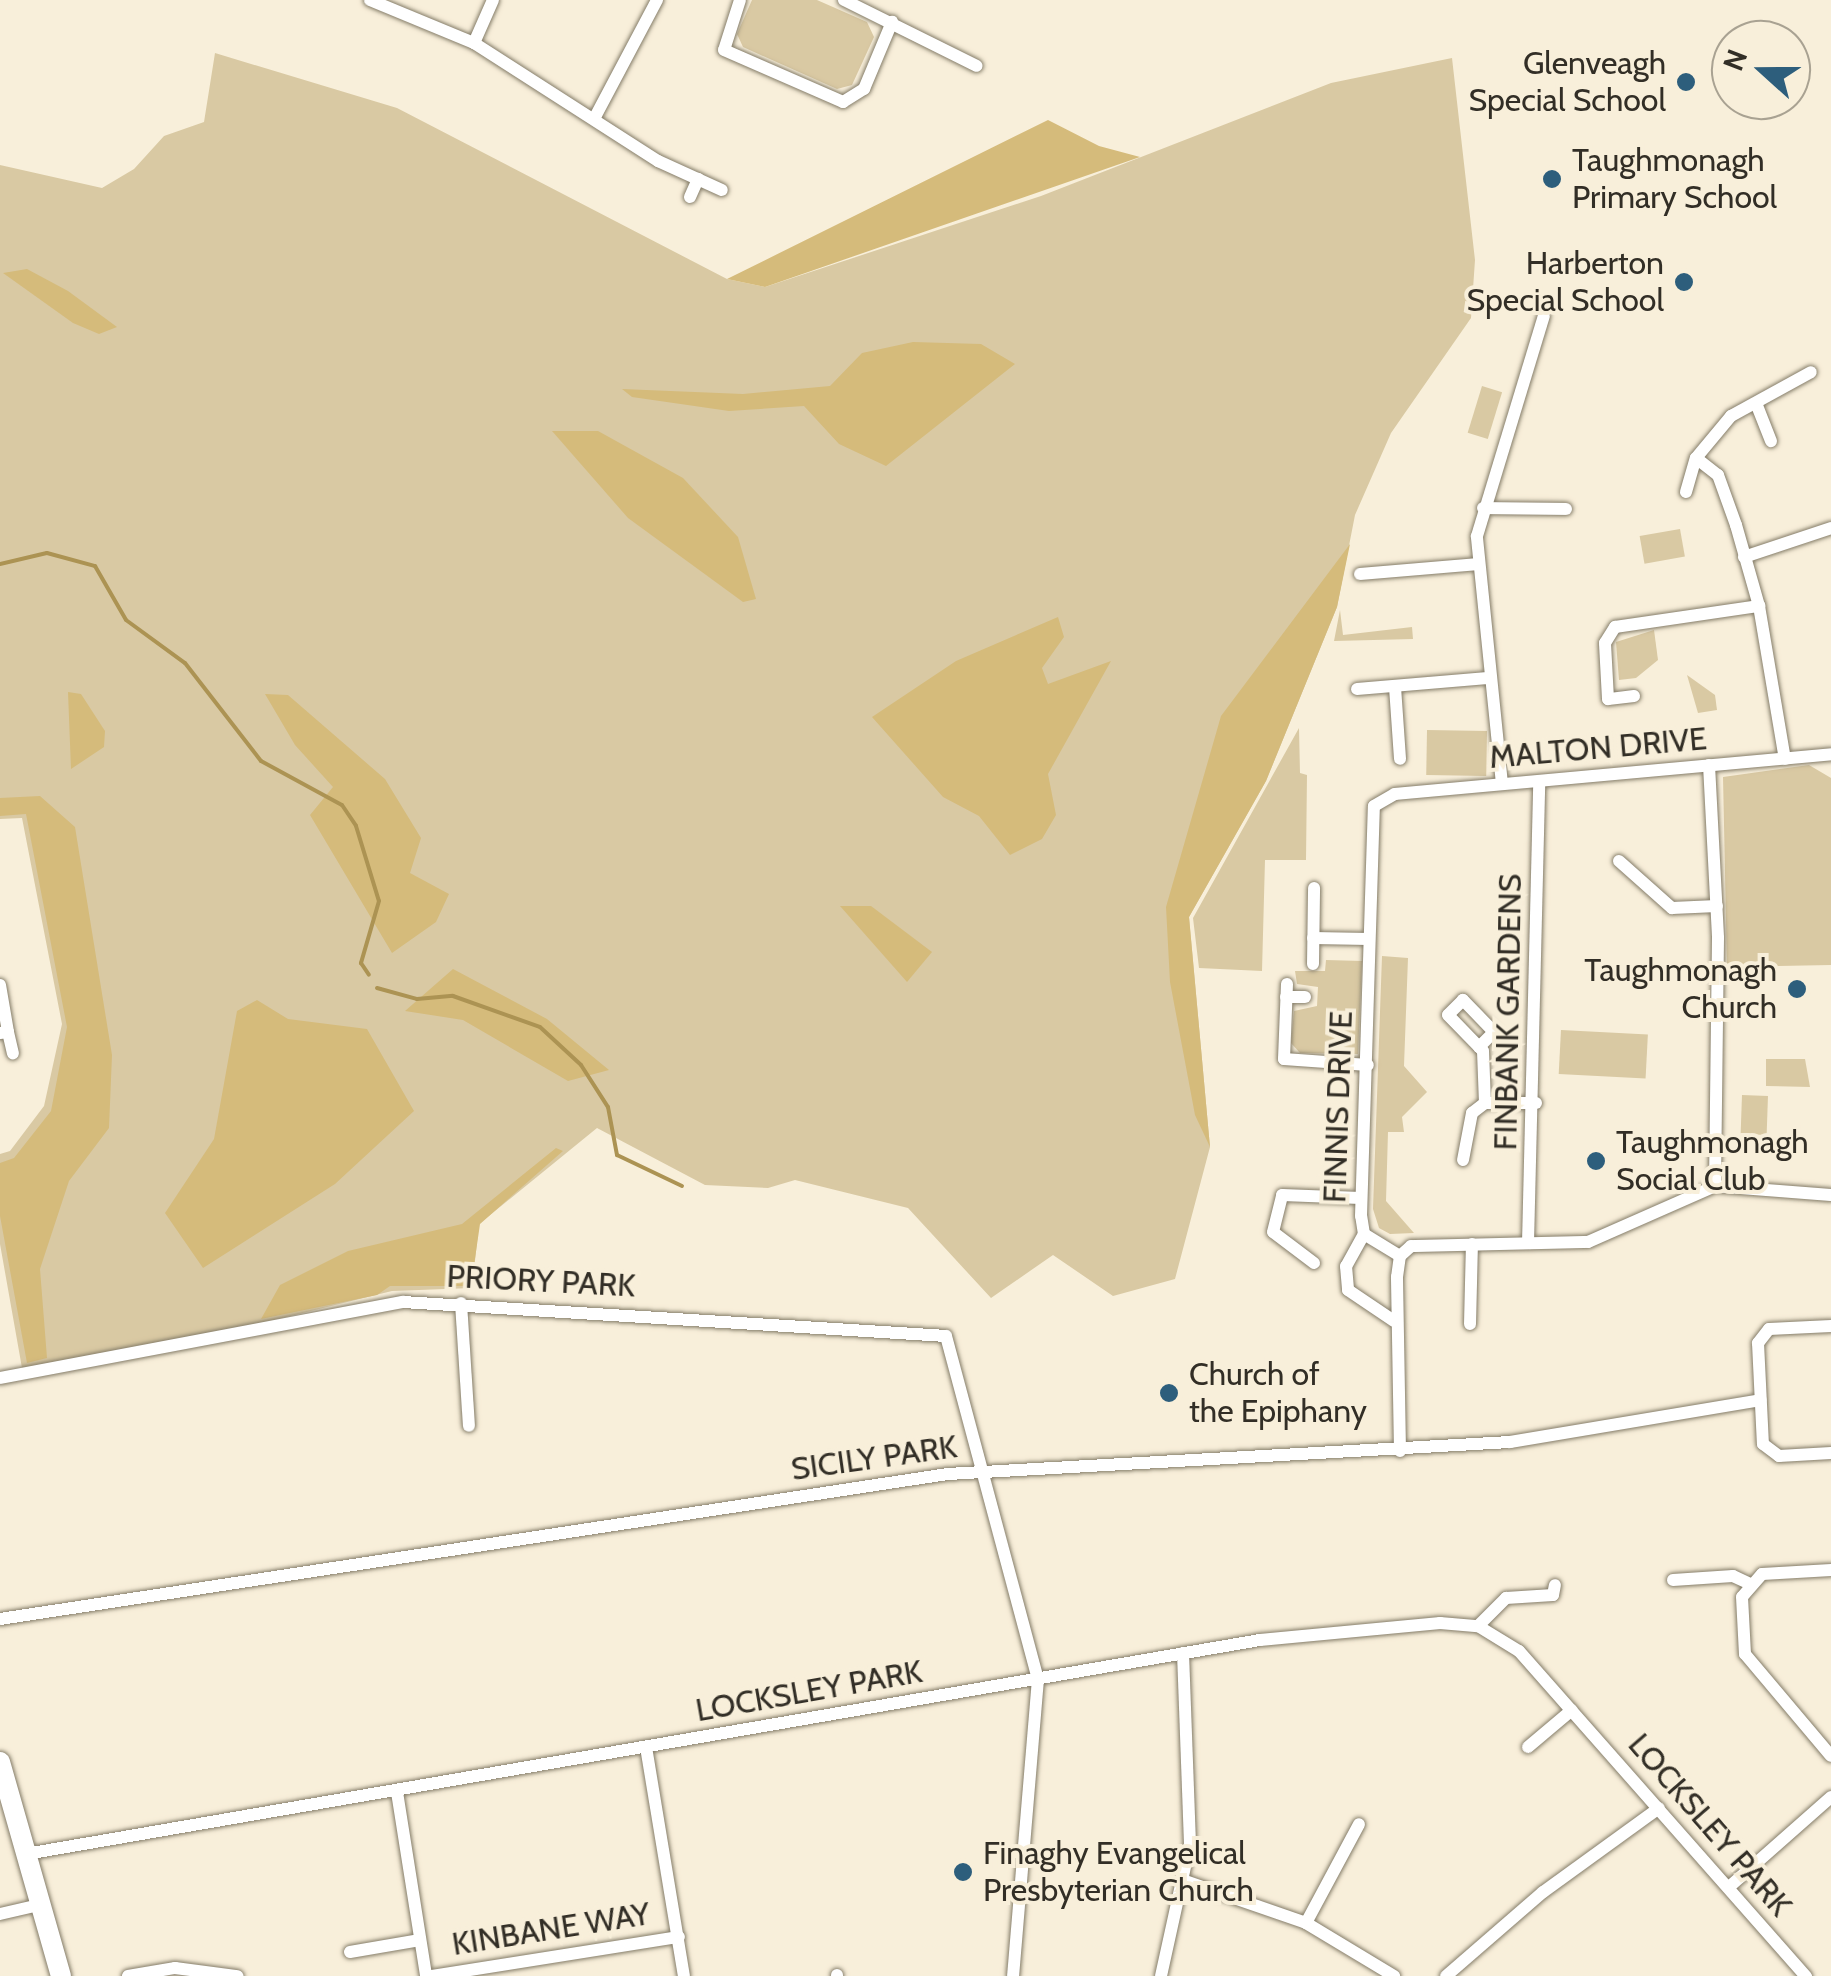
<!DOCTYPE html>
<html>
<head>
<meta charset="utf-8">
<style>
  body { margin:0 }
  #map { position:relative; width:1831px; height:1976px; overflow:hidden; background:#f8efda; font-family:Cabin,sans-serif }
  div>[style] { position:absolute }
  [style*='--x'] { left:calc(var(--x)*1px); top:calc(var(--y)*1px); width:calc(var(--w)*1px); rotate:calc(var(--a)*1deg) }
  .green>* { inset:0; background:#d9c9a3; transform-origin:0 0 }
  .forest>* { inset:0; background:#d5bb7b }
  .stream>* { height:4px; margin:-2px; padding:0 2px; transform-origin:2px; border-radius:2px; background:#ac9353 }
  .roads { filter:drop-shadow(0 0 2px #847c68) drop-shadow(0 0 2px #847c68) }
  .street>* { height:12px; margin:-6px; padding:0 6px; transform-origin:6px; border-radius:6px; background:#fff }
  .primary>* { height:20px; margin:-10px; padding:0 10px; transform-origin:10px; border-radius:10px; background:#fff }
  .dots>* { width:28px; height:28px; translate:-50% -50%; box-sizing:border-box; border:5px solid #f8efda; border-radius:50% }
  span { translate:-50% -50%; white-space:nowrap; text-align:center; line-height:1.15; -webkit-text-stroke:8px #f8efda; paint-order:stroke }
  .poi-label { font-size:32px; color:#322e26 }
  .right { translate:-100% -50%; text-align:right }
  .left { translate:0 -50%; text-align:left }
  .street-label { font-size:32px; color:#322e26 }
  .north { position:absolute; left:1711px; top:20px; width:100px; height:100px; box-sizing:border-box; background:#f8efda; border:2px solid #a9a292; border-radius:50%; rotate:291deg; font-size:28px; font-weight:700; line-height:40px; text-align:center; color:#322e26 }
  .north::after { content:''; display:block; margin:auto; width:35px; height:45px; background:#2d5e7c; clip-path:polygon(50% 0,100% 100%,50% 72%,0 100%) }
</style>
</head>
<body>
<div id="map">
  <div class="green">
    <i style="clip-path:polygon(752px 0,817px 0,867px 22px,874px 37px,852px 85px,837px 89px,743px 47px,737px 34px)"></i>
    <i style="clip-path:polygon(215px 53px,397px 108px,727px 279px,765px 287px,1041px 196px,1331px 83px,1452px 58px,1475px 260px,1471px 318px,1391px 433px,1355px 515px,1337px 607px,1266px 781px,1189px 917px,1210px 1147px,1175px 1279px,1113px 1296px,1053px 1255px,991px 1298px,908px 1208px,795px 1180px,768px 1188px,705px 1185px,597px 1128px,479px 1224px,472px 1288px,392px 1291px,266px 1322px,22px 1368px,0 1244px,0 1154px,10px 1151px,44px 1106px,62px 1024px,22px 818px,0 819px,0 165px,102px 188px,134px 169px,164px 136px,204px 122px)"></i>
    <i style="left:1482px;top:386px;width:21px;height:49px;rotate:17deg"></i>
    <i style="left:1680px;top:529px;width:28px;height:41px;rotate:80deg"></i>
    <i style="clip-path:polygon(1340px 610px,1343px 635px,1412px 627px,1413px 639px,1334px 641px)"></i>
    <i style="clip-path:polygon(1654px 630px,1658px 660px,1636px 678px,1619px 680px,1616px 642px)"></i>
    <i style="clip-path:polygon(1687px 675px,1715px 695px,1717px 710px,1698px 713px)"></i>
    <i style="clip-path:polygon(1299px 728px,1300px 773px,1307px 775px,1306px 860px,1265px 860px,1262px 971px,1199px 968px,1193px 918px)"></i>
    <i style="left:1487px;top:731px;width:45px;height:60px;rotate:91deg"></i>
    <i style="clip-path:polygon(1809px 765px,1831px 778px,1831px 965px,1727px 967px,1723px 777px)"></i>
    <i style="clip-path:polygon(1382px 956px,1408px 958px,1404px 1066px,1427px 1092px,1402px 1117px,1404px 1132px,1388px 1132px,1386px 1201px,1414px 1233px,1390px 1234px,1379px 1228px,1373px 1209px)"></i>
    <i style="clip-path:polygon(1326px 960px,1362px 961px,1358px 1054px,1300px 1053px,1291px 1043px,1294px 1011px,1317px 1006px,1318px 987px,1297px 984px,1295px 971px,1325px 971px)"></i>
    <i style="left:1561px;top:1030px;width:87px;height:44px;rotate:3deg"></i>
    <i style="clip-path:polygon(1766px 1059px,1805px 1059px,1810px 1087px,1766px 1086px)"></i>
    <i style="left:1742px;top:1095px;width:26px;height:39px;rotate:2deg"></i>
  </div>
  <div class="forest">
    <i style="clip-path:polygon(1048px 120px,1099px 146px,1140px 157px,765px 287px,727px 279px)"></i>
    <i style="clip-path:polygon(27px 269px,68px 291px,117px 327px,99px 334px,73px 323px,3px 273px)"></i>
    <i style="clip-path:polygon(913px 342px,981px 344px,1015px 364px,886px 466px,839px 444px,804px 406px,729px 411px,632px 397px,622px 389px,743px 394px,830px 386px,862px 353px)"></i>
    <i style="clip-path:polygon(552px 431px,598px 431px,683px 478px,738px 537px,756px 599px,743px 602px,628px 518px)"></i>
    <i style="clip-path:polygon(1350px 544px,1337px 607px,1266px 781px,1189px 917px,1210px 1147px,1195px 1115px,1170px 982px,1166px 907px,1221px 716px)"></i>
    <i style="clip-path:polygon(1058px 617px,1064px 637px,1042px 668px,1048px 684px,1111px 661px,1048px 774px,1056px 815px,1042px 839px,1010px 855px,979px 816px,943px 797px,872px 717px,956px 661px)"></i>
    <i style="clip-path:polygon(68px 692px,81px 694px,105px 731px,104px 747px,71px 769px)"></i>
    <i style="clip-path:polygon(265px 694px,288px 695px,385px 779px,421px 838px,410px 873px,449px 894px,436px 922px,392px 953px,310px 815px,333px 787px,295px 745px)"></i>
    <i style="clip-path:polygon(40px 796px,75px 827px,112px 1055px,109px 1128px,69px 1181px,40px 1269px,47px 1358px,27px 1363px,0 1216px,0 1163px,14px 1158px,51px 1111px,67px 1027px,26px 814px,0 816px,0 798px)"></i>
    <i style="clip-path:polygon(840px 906px,871px 906px,932px 952px,907px 982px)"></i>
    <i style="clip-path:polygon(453px 969px,547px 1019px,609px 1070px,568px 1081px,463px 1020px,405px 1011px)"></i>
    <i style="clip-path:polygon(257px 1000px,288px 1019px,367px 1029px,414px 1111px,335px 1184px,203px 1268px,165px 1213px,214px 1139px,237px 1011px)"></i>
    <i style="clip-path:polygon(556px 1148px,563px 1151px,480px 1224px,471px 1286px,390px 1286px,377px 1295px,261px 1319px,280px 1285px,348px 1251px,462px 1224px)"></i>
  </div>
  <div class="stream">
    <i style="--x:0;--y:564;--w:48;--a:-13.2"></i>
    <i style="--x:47;--y:553;--w:50;--a:15.2"></i>
    <i style="--x:95;--y:566;--w:62;--a:60.1"></i>
    <i style="--x:126;--y:620;--w:73;--a:36.1"></i>
    <i style="--x:185;--y:663;--w:124;--a:52.2"></i>
    <i style="--x:261;--y:761;--w:92;--a:28.5"></i>
    <i style="--x:342;--y:805;--w:25;--a:56"></i>
    <i style="--x:356;--y:826;--w:78;--a:73"></i>
    <i style="--x:379;--y:901;--w:65;--a:106.2"></i>
    <i style="--x:361;--y:963;--w:14;--a:56"></i>
    <i style="--x:377;--y:988;--w:41;--a:15.4"></i>
    <i style="--x:417;--y:999;--w:36;--a:-5"></i>
    <i style="--x:453;--y:996;--w:92;--a:19.6"></i>
    <i style="--x:540;--y:1027;--w:56;--a:42.8"></i>
    <i style="--x:581;--y:1065;--w:50;--a:57.3"></i>
    <i style="--x:608;--y:1107;--w:49;--a:79.4"></i>
    <i style="--x:617;--y:1155;--w:72;--a:25.5"></i>
  </div>
  <div class="roads">
    <div class="street">
      <i style="--x:370;--y:0;--w:113;--a:22.5"></i>
      <i style="--x:474;--y:43;--w:219;--a:32.7"></i>
      <i style="--x:658;--y:161;--w:70;--a:24.4"></i>
      <i style="--x:740;--y:0;--w:52;--a:107.7"></i>
      <i style="--x:724;--y:50;--w:130;--a:23.6"></i>
      <i style="--x:843;--y:102;--w:25;--a:-32"></i>
      <i style="--x:864;--y:89;--w:73;--a:-67.3"></i>
      <i style="--x:844;--y:0;--w:148;--a:26.4"></i>
      <i style="--x:474;--y:43;--w:47;--a:-66.2"></i>
      <i style="--x:594;--y:119;--w:135;--a:-62.1"></i>
      <i style="--x:690;--y:197;--w:20;--a:-66"></i>
      <i style="--x:1756;--y:403;--w:41;--a:68.5"></i>
      <i style="--x:1696;--y:458;--w:28;--a:38"></i>
      <i style="--x:1718;--y:475;--w:53;--a:70.2"></i>
      <i style="--x:1736;--y:525;--w:84;--a:74.1"></i>
      <i style="--x:1759;--y:606;--w:155;--a:80.4"></i>
      <i style="--x:1686;--y:492;--w:35;--a:-74"></i>
      <i style="--x:1696;--y:458;--w:55;--a:-50.2"></i>
      <i style="--x:1731;--y:416;--w:91;--a:-28.8"></i>
      <i style="--x:1483;--y:508;--w:83;--a:0.7"></i>
      <i style="--x:1744;--y:557;--w:92;--a:-18.4"></i>
      <i style="--x:1360;--y:574;--w:119;--a:-4.8"></i>
      <i style="--x:1395;--y:687;--w:72;--a:86"></i>
      <i style="--x:1357;--y:689;--w:131;--a:-4.8"></i>
      <i style="--x:1634;--y:696;--w:26;--a:173"></i>
      <i style="--x:1608;--y:699;--w:56;--a:-93.1"></i>
      <i style="--x:1605;--y:643;--w:19;--a:-58"></i>
      <i style="--x:1615;--y:627;--w:146;--a:-8.3"></i>
      <i style="--x:1709;--y:765;--w:173;--a:87"></i>
      <i style="--x:1718;--y:938;--w:248;--a:90.7"></i>
      <i style="--x:1502;--y:784;--w:249;--a:-95.8"></i>
      <i style="--x:1477;--y:536;--w:230;--a:-73.1"></i>
      <i style="--x:1619;--y:861;--w:71;--a:41.6"></i>
      <i style="--x:1672;--y:908;--w:45;--a:-2.5"></i>
      <i style="--x:1313;--y:938;--w:56;--a:1"></i>
      <i style="--x:1313;--y:964;--w:76;--a:-89.2"></i>
      <i style="--x:1287;--y:984;--w:75;--a:92.3"></i>
      <i style="--x:1284;--y:1059;--w:84;--a:4.1"></i>
      <i style="--x:0;--y:985;--w:48;--a:80.3"></i>
      <i style="--x:8;--y:1032;--w:8;--a:173"></i>
      <i style="--x:1286;--y:997;--w:19;--a:0"></i>
      <i style="--x:8;--y:1032;--w:22;--a:77"></i>
      <i style="--x:1479;--y:1047;--w:21;--a:-45"></i>
      <i style="--x:1494;--y:1032;--w:45;--a:-134.1"></i>
      <i style="--x:1463;--y:1000;--w:21;--a:135"></i>
      <i style="--x:1448;--y:1015;--w:50;--a:45.8"></i>
      <i style="--x:1483;--y:1051;--w:52;--a:87.8"></i>
      <i style="--x:1463;--y:1160;--w:48;--a:-79.2"></i>
      <i style="--x:1472;--y:1113;--w:16;--a:-38"></i>
      <i style="--x:1485;--y:1103;--w:51;--a:0"></i>
      <i style="--x:1364;--y:1234;--w:37;--a:119"></i>
      <i style="--x:1346;--y:1266;--w:24;--a:85"></i>
      <i style="--x:1348;--y:1290;--w:55;--a:34"></i>
      <i style="--x:1528;--y:1243;--w:461;--a:-88.6"></i>
      <i style="--x:1400;--y:1256;--w:42;--a:-148.6"></i>
      <i style="--x:1364;--y:1234;--w:18;--a:-99"></i>
      <i style="--x:1361;--y:1216;--w:410;--a:-88.2"></i>
      <i style="--x:1374;--y:806;--w:24;--a:-30"></i>
      <i style="--x:1395;--y:794;--w:438;--a:-5.2"></i>
      <i style="--x:1314;--y:1263;--w:51;--a:-142.9"></i>
      <i style="--x:1273;--y:1232;--w:38;--a:-76"></i>
      <i style="--x:1282;--y:1195;--w:79;--a:2.2"></i>
      <i style="--x:461;--y:1303;--w:123;--a:86.3"></i>
      <i style="--x:1470;--y:1324;--w:80;--a:-88.6"></i>
      <i style="--x:1831;--y:1326;--w:62;--a:177.2"></i>
      <i style="--x:1769;--y:1329;--w:18;--a:128"></i>
      <i style="--x:1758;--y:1343;--w:101;--a:87.2"></i>
      <i style="--x:1763;--y:1444;--w:20;--a:37"></i>
      <i style="--x:1779;--y:1456;--w:52;--a:-3.3"></i>
      <i style="--x:0;--y:1378;--w:410;--a:-10.7"></i>
      <i style="--x:403;--y:1302;--w:544;--a:3.58"></i>
      <i style="--x:946;--y:1336;--w:355;--a:75"></i>
      <i style="--x:1038;--y:1679;--w:298;--a:94.8"></i>
      <i style="--x:1400;--y:1451;--w:174;--a:-91"></i>
      <i style="--x:1397;--y:1277;--w:21;--a:-82"></i>
      <i style="--x:1400;--y:1256;--w:15;--a:-42"></i>
      <i style="--x:1411;--y:1246;--w:177;--a:-1.3"></i>
      <i style="--x:1588;--y:1242;--w:139;--a:-23.8"></i>
      <i style="--x:1715;--y:1186;--w:116;--a:4.4"></i>
      <i style="--x:1831;--y:1570;--w:69;--a:176.7"></i>
      <i style="--x:1762;--y:1574;--w:30;--a:131"></i>
      <i style="--x:1742;--y:1597;--w:57;--a:87"></i>
      <i style="--x:1745;--y:1654;--w:133;--a:49.9"></i>
      <i style="--x:1673;--y:1580;--w:60;--a:-3.8"></i>
      <i style="--x:1733;--y:1576;--w:17;--a:25"></i>
      <i style="--x:0;--y:1619;--w:959;--a:-8.7"></i>
      <i style="--x:948;--y:1474;--w:563;--a:-3.26"></i>
      <i style="--x:1510;--y:1442;--w:254;--a:-9.5"></i>
      <i style="--x:1478;--y:1626;--w:40;--a:-45"></i>
      <i style="--x:1506;--y:1598;--w:47;--a:-3.7"></i>
      <i style="--x:1553;--y:1595;--w:10;--a:-79"></i>
      <i style="--x:646;--y:1747;--w:232;--a:80.6"></i>
      <i style="--x:1528;--y:1747;--w:57;--a:-40.1"></i>
      <i style="--x:397;--y:1792;--w:186;--a:81"></i>
      <i style="--x:26;--y:1854;--w:1252;--a:-9.84"></i>
      <i style="--x:1260;--y:1640;--w:181;--a:-5.4"></i>
      <i style="--x:1440;--y:1623;--w:38;--a:5"></i>
      <i style="--x:1478;--y:1626;--w:48;--a:31.4"></i>
      <i style="--x:1519;--y:1651;--w:434;--a:48.6"></i>
      <i style="--x:1185;--y:1881;--w:128;--a:19.1"></i>
      <i style="--x:1306;--y:1923;--w:103;--a:31.1"></i>
      <i style="--x:1729;--y:1887;--w:136;--a:-41.4"></i>
      <i style="--x:0;--y:1914;--w:40;--a:-13"></i>
      <i style="--x:1306;--y:1923;--w:112;--a:-61.8"></i>
      <i style="--x:350;--y:1952;--w:71;--a:-9.7"></i>
      <i style="--x:837;--y:1975;--w:1;--a:90"></i>
      <i style="--x:128;--y:1976;--w:48;--a:-9.7"></i>
      <i style="--x:175;--y:1968;--w:63;--a:7.4"></i>
      <i style="--x:432;--y:1976;--w:250;--a:-9"></i>
      <i style="--x:1161;--y:1976;--w:135;--a:-77.6"></i>
      <i style="--x:1190;--y:1844;--w:191;--a:-92.1"></i>
      <i style="--x:1446;--y:1976;--w:128;--a:-40.9"></i>
      <i style="--x:1543;--y:1892;--w:143;--a:-35.9"></i>
    </div>
    <div class="primary">
      <i style="--x:0;--y:1762;--w:223;--a:74.1"></i>
    </div>
  </div>
  <div class="dots">
    <i style="left:1686px;top:82px;background:#2d5e7c"></i>
    <i style="left:1552px;top:179px;background:#2d5e7c"></i>
    <i style="left:1684px;top:282px;background:#2d5e7c"></i>
    <i style="left:1797px;top:989px;background:#2d5e7c"></i>
    <i style="left:1596px;top:1161px;background:#2d5e7c"></i>
    <i style="left:1169px;top:1393px;background:#2d5e7c"></i>
    <i style="left:963px;top:1872px;background:#2d5e7c"></i>
  </div>
  <div class="poi-label">
    <span class="right" style="left:1666px;top:82px">Glenveagh<br>Special School</span>
    <span class="left" style="left:1572px;top:179px">Taughmonagh<br>Primary School</span>
    <span class="right" style="left:1664px;top:282px">Harberton<br>Special School</span>
    <span class="right" style="left:1777px;top:989px">Taughmonagh<br>Church</span>
    <span class="left" style="left:1616px;top:1161px">Taughmonagh<br>Social Club</span>
    <span class="left" style="left:1189px;top:1393px">Church of<br>the Epiphany</span>
    <span class="left" style="left:983px;top:1872px">Finaghy Evangelical<br>Presbyterian Church</span>
  </div>
  <div class="street-label">
    <span style="left:1598px;top:748px;rotate:-5deg">MALTON DRIVE</span>
    <span style="left:1508px;top:1012px;rotate:-89deg">FINBANK GARDENS</span>
    <span style="left:1338px;top:1107px;rotate:-88deg">FINNIS DRIVE</span>
    <span style="left:541px;top:1281px;rotate:3deg">PRIORY PARK</span>
    <span style="left:874px;top:1458px;rotate:-8deg">SICILY PARK</span>
    <span style="left:809px;top:1691px;rotate:-10deg">LOCKSLEY PARK</span>
    <span style="left:1710px;top:1825px;rotate:49deg">LOCKSLEY PARK</span>
    <span style="left:551px;top:1929px;rotate:-9deg">KINBANE WAY</span>
  </div>
  <div class="north">N</div>
</div>
</body>
</html>
